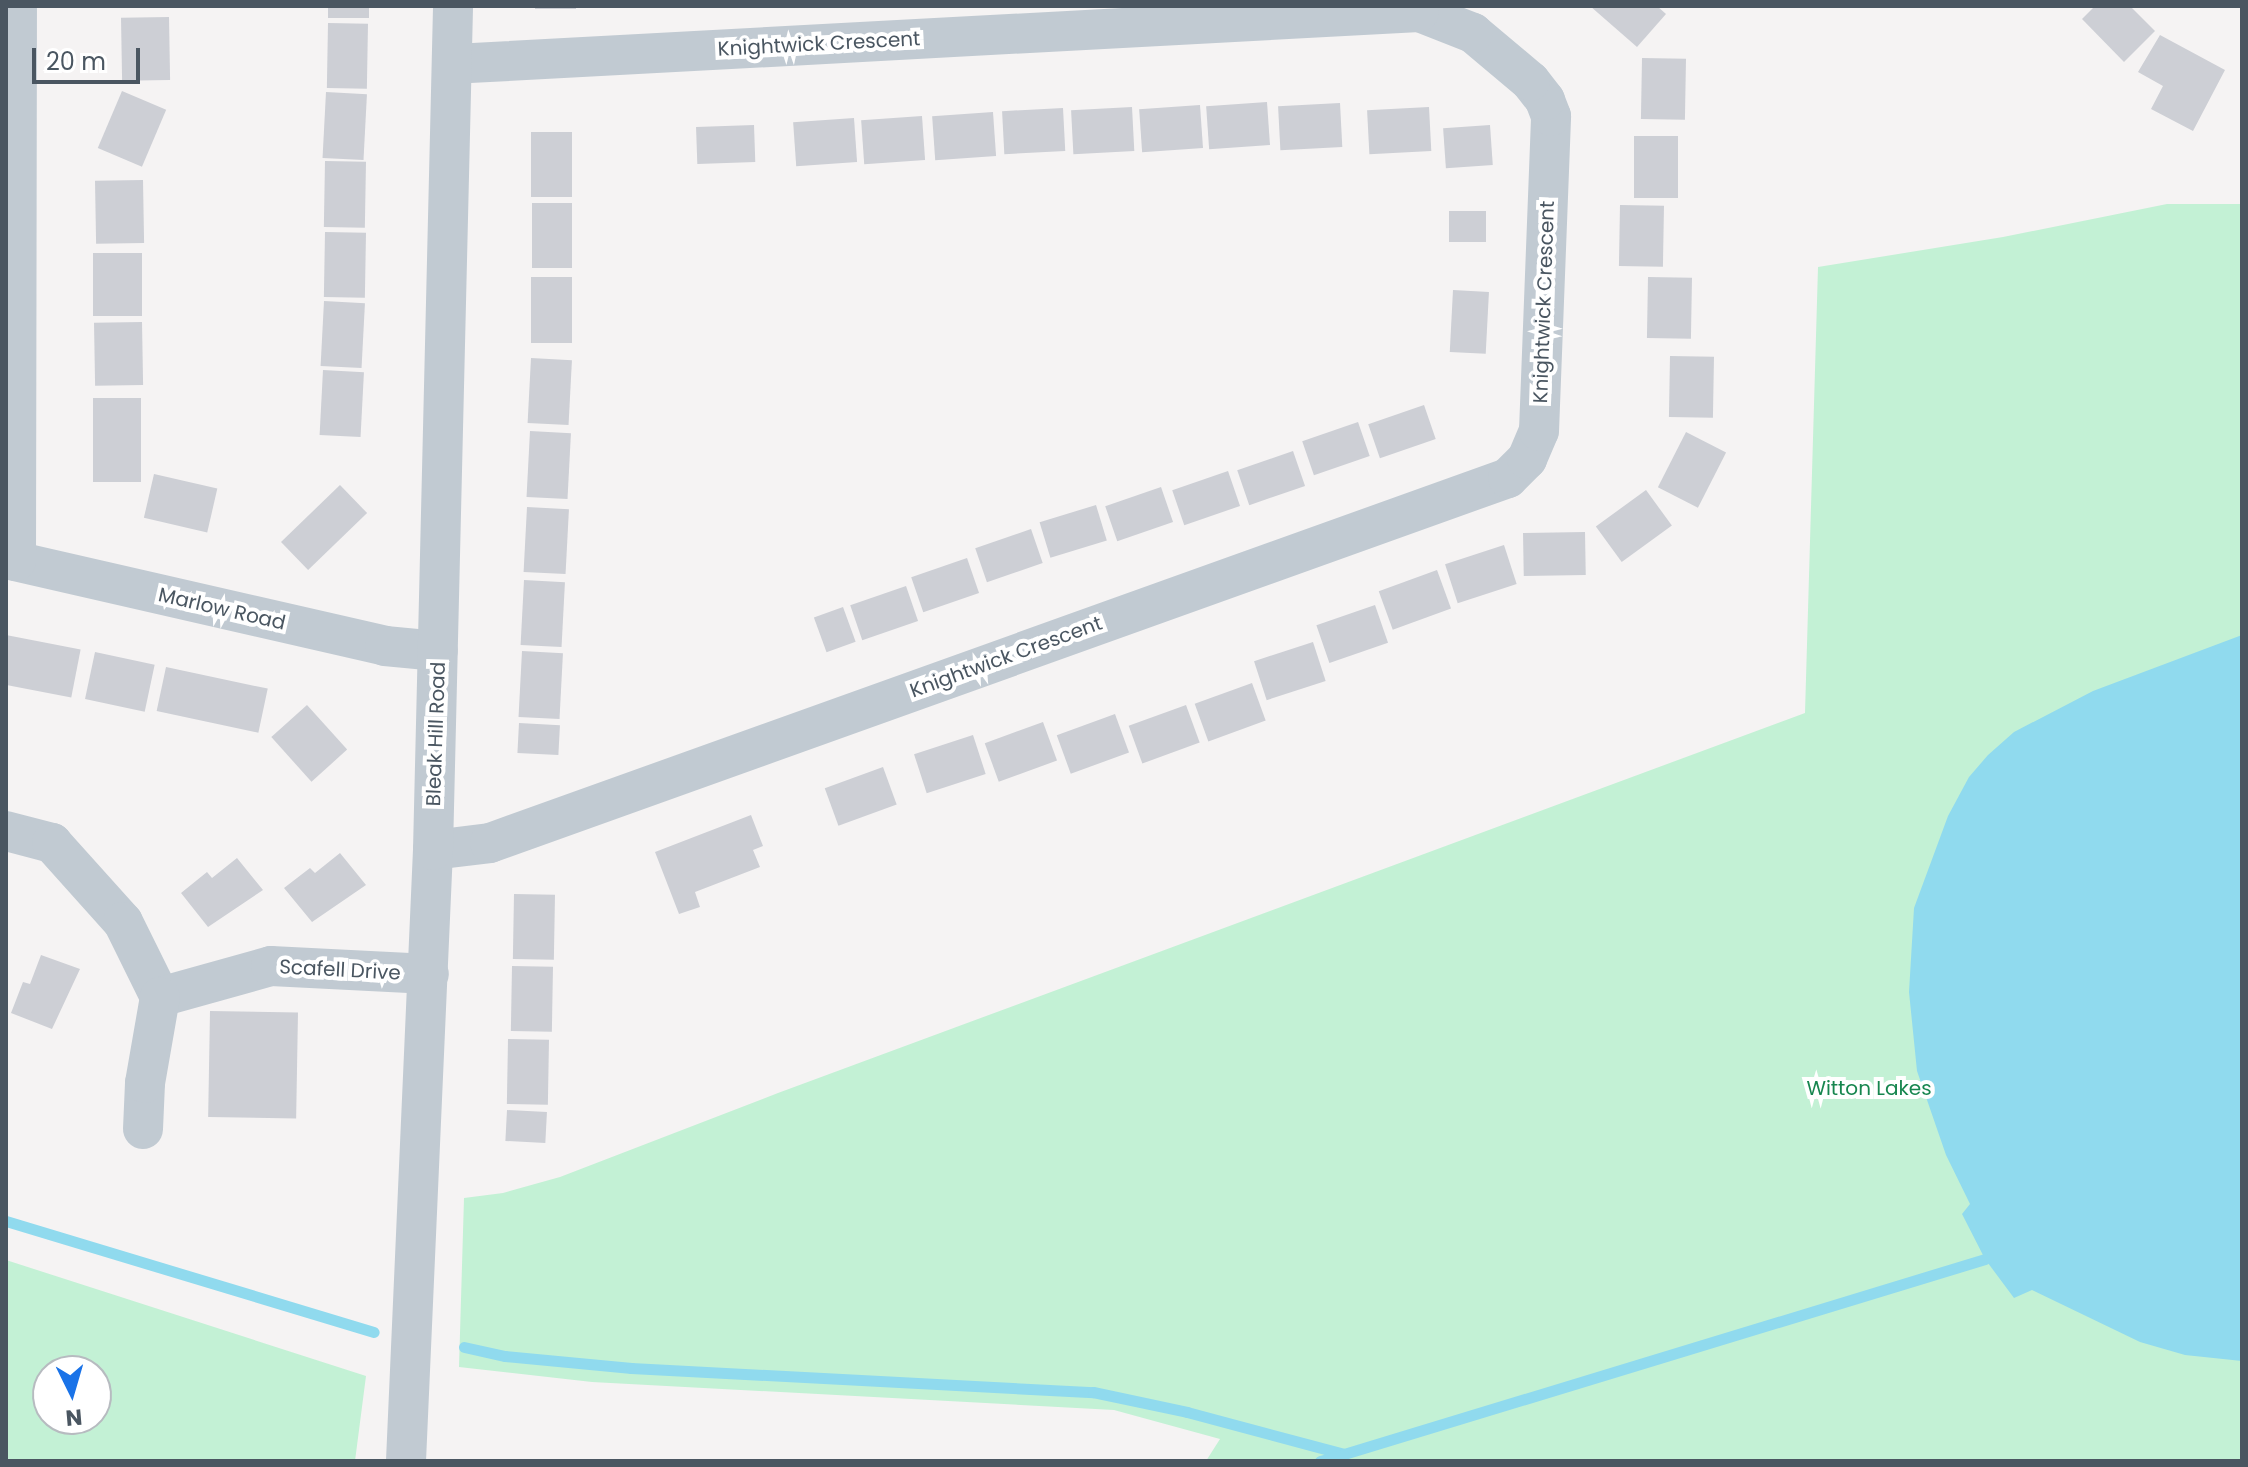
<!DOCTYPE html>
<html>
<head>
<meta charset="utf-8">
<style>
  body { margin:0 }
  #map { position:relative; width:2248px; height:1467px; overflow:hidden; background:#f5f3f3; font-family:Poppins,sans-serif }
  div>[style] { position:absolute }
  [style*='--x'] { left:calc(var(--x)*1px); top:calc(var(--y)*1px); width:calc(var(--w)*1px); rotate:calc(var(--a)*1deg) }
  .green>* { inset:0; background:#c3f1d5 }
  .water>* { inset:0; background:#90daee }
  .stream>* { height:11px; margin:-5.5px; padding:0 5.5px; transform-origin:5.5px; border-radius:5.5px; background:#90daee }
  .building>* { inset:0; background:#cdcfd5; transform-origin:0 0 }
  .minor>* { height:40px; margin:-20px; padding:0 20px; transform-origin:20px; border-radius:20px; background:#c1cad2 }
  span { translate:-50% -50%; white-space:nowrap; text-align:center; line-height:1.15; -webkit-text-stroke:8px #fff; paint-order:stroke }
  .street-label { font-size:20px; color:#4a5661 }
  .park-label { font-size:20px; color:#17864f }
  .frame { position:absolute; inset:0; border:8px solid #4a5661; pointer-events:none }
  .north { position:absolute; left:32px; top:1355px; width:80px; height:80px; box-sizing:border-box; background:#fff; border:2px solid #b7bbc0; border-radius:50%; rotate:175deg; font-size:22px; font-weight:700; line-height:32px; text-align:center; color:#4a5661 }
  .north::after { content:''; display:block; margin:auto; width:28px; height:36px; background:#1a73e8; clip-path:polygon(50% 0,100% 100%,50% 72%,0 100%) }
  .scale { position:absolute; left:32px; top:48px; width:108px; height:36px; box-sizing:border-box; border:4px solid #4a5661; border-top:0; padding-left:10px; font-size:24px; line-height:28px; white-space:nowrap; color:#4a5661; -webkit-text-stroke:6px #fff; paint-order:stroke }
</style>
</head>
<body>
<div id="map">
  <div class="green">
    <i style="clip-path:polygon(2167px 204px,2242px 204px,2242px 1461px,1206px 1461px,1220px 1439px,1114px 1410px,592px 1382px,459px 1367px,464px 1198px,503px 1193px,560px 1177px,778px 1093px,1805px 713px,1818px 267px,2003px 237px)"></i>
    <i style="clip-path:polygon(evenodd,6px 1260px,366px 1376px,355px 1461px,6px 1461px,6px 1260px,48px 1371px,96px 1371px,96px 1419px,48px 1419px,48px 1371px)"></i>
  </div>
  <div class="water">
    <i style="clip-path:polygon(2242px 635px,2242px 1361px,2185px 1355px,2140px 1342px,2032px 1290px,2014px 1298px,1985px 1259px,1962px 1214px,1970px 1204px,1946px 1155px,1917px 1071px,1909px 992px,1914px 908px,1948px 816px,1969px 777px,1988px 755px,2014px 732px,2093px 691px)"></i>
  </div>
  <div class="stream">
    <i style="--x:6;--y:1221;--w:384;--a:16.8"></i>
    <i style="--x:464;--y:1347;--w:42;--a:12.4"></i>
    <i style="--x:505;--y:1356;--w:127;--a:5.4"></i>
    <i style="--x:631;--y:1368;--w:463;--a:3"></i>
    <i style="--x:1093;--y:1392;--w:96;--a:12"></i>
    <i style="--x:1187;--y:1412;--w:163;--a:15"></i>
    <i style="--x:1344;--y:1454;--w:670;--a:-16.92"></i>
    <i style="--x:1320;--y:1461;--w:24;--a:-15"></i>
  </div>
  <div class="building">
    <i style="left:328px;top:6px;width:41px;height:12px"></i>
    <i style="left:535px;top:6px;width:41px;height:3px"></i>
    <i style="clip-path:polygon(1590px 6px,1657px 6px,1666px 14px,1637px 47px)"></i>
    <i style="clip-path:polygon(2095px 6px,2130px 6px,2155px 31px,2124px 62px,2082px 19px)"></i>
    <i style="left:169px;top:17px;width:63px;height:48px;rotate:89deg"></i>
    <i style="left:328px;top:23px;width:40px;height:65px;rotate:1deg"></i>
    <i style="clip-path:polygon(2160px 35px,2225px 70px,2193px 131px,2151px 109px,2163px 86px,2138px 72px)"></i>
    <i style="left:1642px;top:58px;width:44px;height:61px;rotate:1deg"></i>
    <i style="left:122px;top:91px;width:48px;height:62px;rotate:23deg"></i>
    <i style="left:326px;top:92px;width:41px;height:66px;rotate:3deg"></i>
    <i style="left:1267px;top:102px;width:43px;height:61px;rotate:86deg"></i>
    <i style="left:1340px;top:103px;width:44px;height:62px;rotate:87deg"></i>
    <i style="left:1200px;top:105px;width:43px;height:61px;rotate:86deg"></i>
    <i style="left:1132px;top:107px;width:44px;height:61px;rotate:87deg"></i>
    <i style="left:1429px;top:107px;width:44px;height:62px;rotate:87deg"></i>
    <i style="left:1063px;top:108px;width:43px;height:61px;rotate:87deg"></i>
    <i style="left:993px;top:112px;width:44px;height:61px;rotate:86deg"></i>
    <i style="left:922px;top:116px;width:44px;height:61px;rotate:86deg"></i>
    <i style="left:854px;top:118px;width:44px;height:61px;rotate:86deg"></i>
    <i style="left:754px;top:125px;width:37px;height:58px;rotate:88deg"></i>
    <i style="left:1490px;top:125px;width:40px;height:47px;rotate:86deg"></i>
    <i style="left:531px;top:132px;width:41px;height:65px"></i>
    <i style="left:1634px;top:136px;width:44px;height:62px"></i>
    <i style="left:325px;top:161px;width:41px;height:66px;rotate:1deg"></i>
    <i style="left:143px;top:180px;width:63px;height:48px;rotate:89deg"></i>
    <i style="left:532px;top:203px;width:40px;height:65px"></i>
    <i style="left:1620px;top:205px;width:44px;height:61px;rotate:1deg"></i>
    <i style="left:1449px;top:211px;width:37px;height:31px"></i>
    <i style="left:325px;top:232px;width:41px;height:65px;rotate:1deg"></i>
    <i style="left:93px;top:253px;width:49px;height:63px"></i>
    <i style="left:531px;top:277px;width:41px;height:66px"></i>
    <i style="left:1648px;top:277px;width:44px;height:61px;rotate:1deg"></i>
    <i style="left:1453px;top:290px;width:36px;height:62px;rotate:3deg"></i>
    <i style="left:324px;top:301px;width:41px;height:65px;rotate:3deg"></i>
    <i style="left:142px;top:322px;width:63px;height:48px;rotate:89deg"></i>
    <i style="left:1670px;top:356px;width:44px;height:61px;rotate:1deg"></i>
    <i style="left:531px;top:358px;width:41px;height:65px;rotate:3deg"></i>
    <i style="left:323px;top:370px;width:41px;height:65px;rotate:3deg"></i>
    <i style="left:93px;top:398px;width:48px;height:84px"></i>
    <i style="left:1424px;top:405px;width:36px;height:59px;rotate:71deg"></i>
    <i style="left:1358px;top:422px;width:36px;height:59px;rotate:71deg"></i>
    <i style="left:530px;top:431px;width:41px;height:66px;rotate:3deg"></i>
    <i style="left:1686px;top:432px;width:45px;height:62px;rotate:27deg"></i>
    <i style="left:1293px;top:451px;width:37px;height:59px;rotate:71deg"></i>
    <i style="left:1228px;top:471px;width:37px;height:59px;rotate:71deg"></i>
    <i style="left:154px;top:474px;width:65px;height:45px;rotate:13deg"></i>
    <i style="left:340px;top:485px;width:39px;height:82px;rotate:46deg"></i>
    <i style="left:1161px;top:487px;width:37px;height:59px;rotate:71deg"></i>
    <i style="left:1646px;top:490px;width:44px;height:62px;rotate:54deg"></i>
    <i style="left:1096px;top:505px;width:37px;height:59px;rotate:73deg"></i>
    <i style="left:527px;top:507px;width:42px;height:65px;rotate:3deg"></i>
    <i style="left:1031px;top:529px;width:36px;height:59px;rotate:71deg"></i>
    <i style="left:1585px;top:532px;width:43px;height:62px;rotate:89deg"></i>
    <i style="left:1504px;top:545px;width:41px;height:62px;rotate:72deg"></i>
    <i style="left:967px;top:558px;width:37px;height:59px;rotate:71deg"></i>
    <i style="left:1437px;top:570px;width:41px;height:62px;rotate:70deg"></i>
    <i style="left:524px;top:580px;width:41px;height:65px;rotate:3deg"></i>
    <i style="left:906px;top:586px;width:37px;height:59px;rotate:71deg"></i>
    <i style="left:1375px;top:605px;width:40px;height:62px;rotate:71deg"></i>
    <i style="left:843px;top:607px;width:37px;height:31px;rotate:70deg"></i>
    <i style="left:6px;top:635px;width:76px;height:49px;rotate:11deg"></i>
    <i style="left:1313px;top:642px;width:41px;height:62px;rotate:72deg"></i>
    <i style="left:522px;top:651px;width:41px;height:66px;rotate:3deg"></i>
    <i style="left:95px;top:652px;width:61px;height:48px;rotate:12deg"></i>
    <i style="left:166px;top:667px;width:104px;height:45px;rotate:12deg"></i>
    <i style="left:1252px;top:683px;width:40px;height:61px;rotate:70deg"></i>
    <i style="left:307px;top:705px;width:60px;height:48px;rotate:48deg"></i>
    <i style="left:1186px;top:705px;width:40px;height:61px;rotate:70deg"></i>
    <i style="left:1115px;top:714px;width:41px;height:62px;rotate:70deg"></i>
    <i style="left:1043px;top:722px;width:41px;height:62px;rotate:70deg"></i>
    <i style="left:519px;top:723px;width:41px;height:30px;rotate:3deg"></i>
    <i style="left:973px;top:735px;width:41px;height:62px;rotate:72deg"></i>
    <i style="left:883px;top:767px;width:40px;height:62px;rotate:70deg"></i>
    <i style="clip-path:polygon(751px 815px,763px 846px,753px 850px,760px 867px,695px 892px,700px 907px,679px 914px,655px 852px)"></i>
    <i style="clip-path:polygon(340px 853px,366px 885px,312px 922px,284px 888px,310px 868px,315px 873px)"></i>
    <i style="clip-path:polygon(237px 858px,263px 890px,208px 927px,181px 893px,207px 872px,212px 878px)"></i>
    <i style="left:514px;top:894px;width:41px;height:65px;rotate:1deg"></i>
    <i style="clip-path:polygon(41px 955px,80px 969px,52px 1029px,11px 1013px,23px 982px,30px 984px)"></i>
    <i style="left:512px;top:966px;width:41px;height:65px;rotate:1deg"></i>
    <i style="left:210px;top:1011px;width:88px;height:106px;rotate:1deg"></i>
    <i style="left:508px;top:1039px;width:41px;height:65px;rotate:1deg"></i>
    <i style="left:507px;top:1110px;width:40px;height:31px;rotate:3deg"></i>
  </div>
  <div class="minor">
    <i style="--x:6;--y:559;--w:389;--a:12.9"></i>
    <i style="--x:385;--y:646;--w:53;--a:5.4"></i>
    <i style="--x:16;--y:561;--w:555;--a:-89.9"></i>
    <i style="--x:6;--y:831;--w:48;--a:14.6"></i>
    <i style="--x:52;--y:843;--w:106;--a:48.1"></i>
    <i style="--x:123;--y:922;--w:84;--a:63.7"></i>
    <i style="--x:160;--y:997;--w:115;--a:-15.6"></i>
    <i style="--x:271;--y:966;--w:158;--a:2.9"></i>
    <i style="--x:433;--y:850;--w:57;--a:-7"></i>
    <i style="--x:490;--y:843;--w:1081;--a:-19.73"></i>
    <i style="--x:1508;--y:478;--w:27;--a:-45"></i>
    <i style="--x:1527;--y:459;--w:30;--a:-67"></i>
    <i style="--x:1539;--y:431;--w:315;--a:-87.8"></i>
    <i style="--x:1551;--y:116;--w:17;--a:-111"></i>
    <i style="--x:1545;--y:100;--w:24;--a:-128"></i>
    <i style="--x:1530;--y:81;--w:75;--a:-139.9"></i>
    <i style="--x:1473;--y:33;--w:58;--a:-158.7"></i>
    <i style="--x:1419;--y:12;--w:966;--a:176.92"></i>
    <i style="--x:143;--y:1129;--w:46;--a:-87.5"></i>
    <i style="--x:145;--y:1083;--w:87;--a:-80.1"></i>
    <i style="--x:406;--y:1461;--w:612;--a:-87.47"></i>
    <i style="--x:433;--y:850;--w:844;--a:-88.64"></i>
  </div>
  <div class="street-label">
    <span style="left:819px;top:44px;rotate:-3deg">Knightwick Crescent</span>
    <span style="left:1544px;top:302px;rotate:-88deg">Knightwick Crescent</span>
    <span style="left:222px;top:609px;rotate:13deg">Marlow Road</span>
    <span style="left:1006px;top:657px;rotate:-20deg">Knightwick Crescent</span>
    <span style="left:436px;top:734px;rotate:-88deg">Bleak Hill Road</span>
    <span style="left:340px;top:970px;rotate:3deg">Scafell Drive</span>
  </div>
  <div class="park-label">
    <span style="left:1869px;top:1088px">Witton Lakes</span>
  </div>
  <div class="frame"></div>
  <div class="north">N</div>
  <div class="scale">20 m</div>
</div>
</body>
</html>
